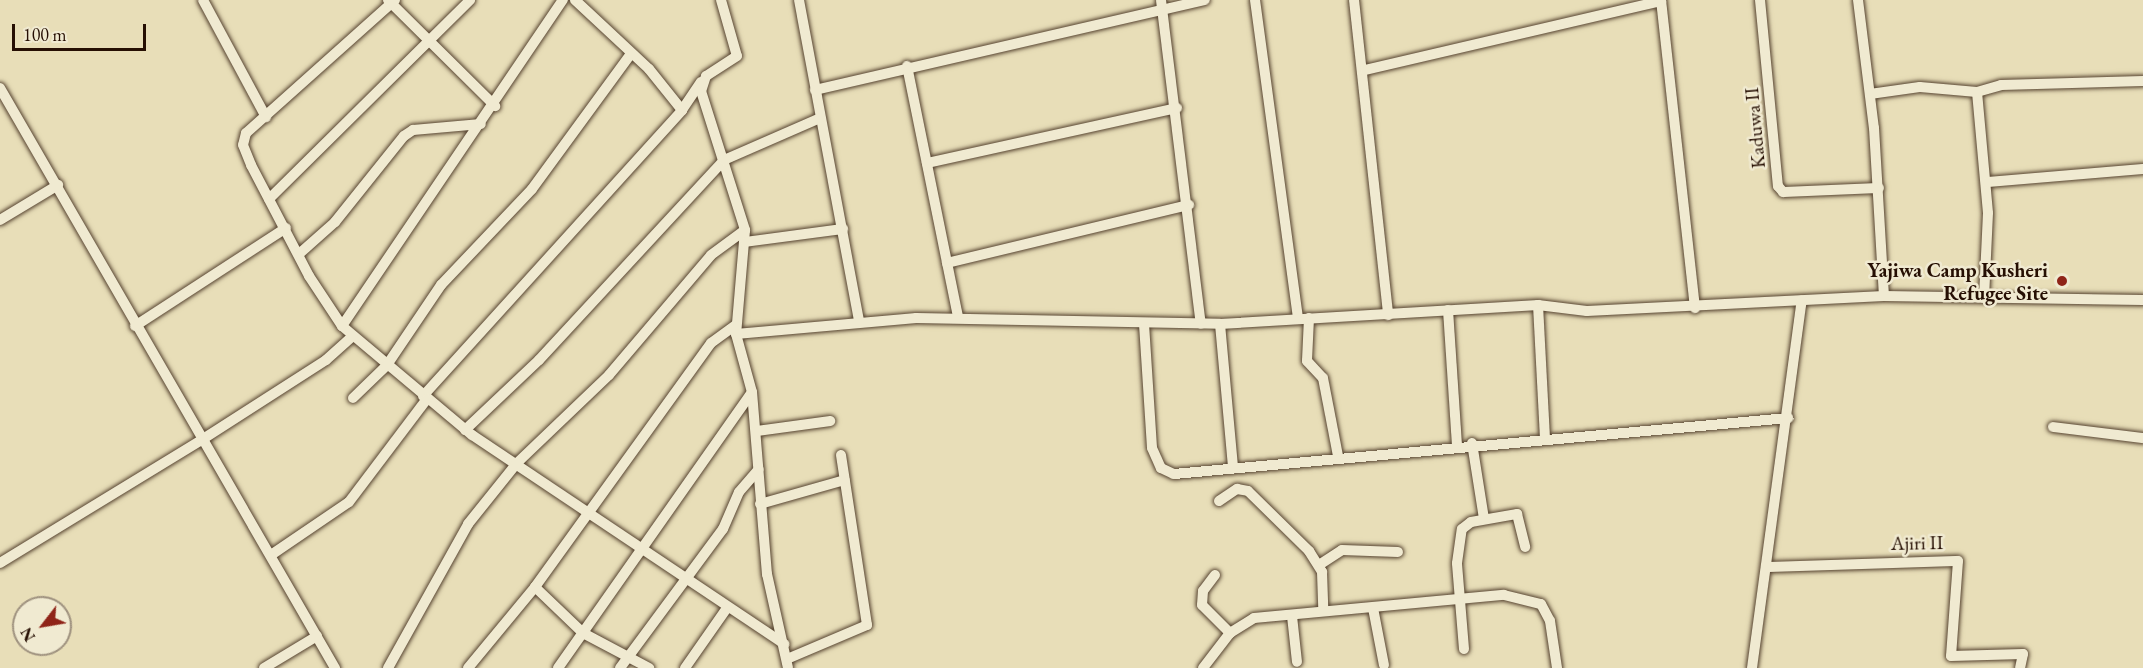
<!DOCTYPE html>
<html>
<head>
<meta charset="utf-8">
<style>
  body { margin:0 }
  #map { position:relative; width:2143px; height:668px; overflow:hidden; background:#e8deb8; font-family:"EB Garamond",serif }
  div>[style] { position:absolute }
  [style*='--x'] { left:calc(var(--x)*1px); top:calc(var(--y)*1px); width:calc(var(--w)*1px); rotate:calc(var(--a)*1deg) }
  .roads { filter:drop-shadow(0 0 2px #564330) drop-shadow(0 0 2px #564330) }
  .minor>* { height:10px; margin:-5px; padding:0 5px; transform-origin:5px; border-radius:5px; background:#f0ead1 }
  .dots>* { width:16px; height:16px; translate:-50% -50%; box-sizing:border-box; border:3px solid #f0ead1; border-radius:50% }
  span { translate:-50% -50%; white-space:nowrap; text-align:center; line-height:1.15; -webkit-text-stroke:5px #f0ead1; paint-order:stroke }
  .street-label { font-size:20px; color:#260f03 }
  .poi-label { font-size:20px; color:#260f03; font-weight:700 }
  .right { translate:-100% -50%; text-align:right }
  .north { position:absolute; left:12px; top:596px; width:60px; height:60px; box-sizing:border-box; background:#f0ead1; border:2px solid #9f927f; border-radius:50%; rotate:239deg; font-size:16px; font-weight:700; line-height:24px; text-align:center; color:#260f03 }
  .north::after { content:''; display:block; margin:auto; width:21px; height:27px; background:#8f2418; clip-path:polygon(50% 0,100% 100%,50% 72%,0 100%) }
  .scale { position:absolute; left:12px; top:24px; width:134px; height:27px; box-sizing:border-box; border:3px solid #260f03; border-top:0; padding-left:8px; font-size:18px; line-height:21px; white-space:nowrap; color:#260f03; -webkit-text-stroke:4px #f0ead1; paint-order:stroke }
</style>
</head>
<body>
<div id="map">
  <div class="roads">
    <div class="minor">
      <i style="--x:203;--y:0;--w:133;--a:61.7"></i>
      <i style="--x:388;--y:0;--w:151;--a:44.7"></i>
      <i style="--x:395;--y:0;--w:200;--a:138.2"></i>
      <i style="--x:246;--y:133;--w:12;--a:104"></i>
      <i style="--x:243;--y:145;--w:22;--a:68"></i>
      <i style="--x:251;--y:165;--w:125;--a:62.4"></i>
      <i style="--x:309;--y:276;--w:60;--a:56.6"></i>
      <i style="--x:342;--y:326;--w:170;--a:40"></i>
      <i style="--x:472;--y:435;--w:376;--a:33.8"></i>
      <i style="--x:575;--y:0;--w:101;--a:43"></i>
      <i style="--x:649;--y:69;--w:53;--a:51.2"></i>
      <i style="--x:721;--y:0;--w:58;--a:74.1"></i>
      <i style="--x:737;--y:56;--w:37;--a:147"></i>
      <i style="--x:706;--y:76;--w:16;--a:108"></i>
      <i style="--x:701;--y:91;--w:146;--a:72.4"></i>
      <i style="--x:745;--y:230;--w:104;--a:94.9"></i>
      <i style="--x:736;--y:334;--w:60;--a:74.6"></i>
      <i style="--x:752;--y:392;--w:183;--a:85.3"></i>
      <i style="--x:767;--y:574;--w:96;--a:77.4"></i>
      <i style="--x:799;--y:0;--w:327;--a:79.4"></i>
      <i style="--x:1161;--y:0;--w:326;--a:83"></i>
      <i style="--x:1255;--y:0;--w:321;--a:82.3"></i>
      <i style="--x:1354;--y:0;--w:317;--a:83.8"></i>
      <i style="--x:1661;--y:0;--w:310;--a:83.7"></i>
      <i style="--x:1760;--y:0;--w:187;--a:84.5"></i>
      <i style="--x:1778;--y:186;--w:8;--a:50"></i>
      <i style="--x:1783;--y:192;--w:96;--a:-2.4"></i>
      <i style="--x:1858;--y:0;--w:129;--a:82.9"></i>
      <i style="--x:1874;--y:128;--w:168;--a:86.6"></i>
      <i style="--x:907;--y:66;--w:256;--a:78.5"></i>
      <i style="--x:1365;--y:70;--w:304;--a:-13.1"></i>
      <i style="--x:0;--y:88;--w:670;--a:59.99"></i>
      <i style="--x:815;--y:90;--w:400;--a:-13"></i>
      <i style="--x:1977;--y:92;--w:121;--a:84.8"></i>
      <i style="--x:1988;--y:213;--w:85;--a:92.7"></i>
      <i style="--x:1870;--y:94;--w:50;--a:-8"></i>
      <i style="--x:1920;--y:87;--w:57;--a:5"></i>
      <i style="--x:1977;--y:92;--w:25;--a:-16"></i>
      <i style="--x:2001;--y:85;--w:142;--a:-1.6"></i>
      <i style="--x:927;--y:163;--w:256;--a:-12.4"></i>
      <i style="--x:1987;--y:182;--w:157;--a:-4.8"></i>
      <i style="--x:269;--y:199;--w:283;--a:-44.7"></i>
      <i style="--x:0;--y:220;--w:68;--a:-31.1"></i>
      <i style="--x:745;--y:242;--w:99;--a:-7.6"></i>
      <i style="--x:299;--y:254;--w:48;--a:-41.6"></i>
      <i style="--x:335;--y:222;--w:110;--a:-51.3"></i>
      <i style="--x:404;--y:136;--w:11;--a:-34"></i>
      <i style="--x:413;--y:130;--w:68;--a:-5"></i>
      <i style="--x:947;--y:263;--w:249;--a:-13.5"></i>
      <i style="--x:1538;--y:305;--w:133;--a:87"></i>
      <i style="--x:1448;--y:310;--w:135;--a:86.2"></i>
      <i style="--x:1309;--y:318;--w:43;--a:92.7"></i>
      <i style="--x:1307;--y:361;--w:23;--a:47"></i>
      <i style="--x:1323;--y:378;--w:79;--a:79.1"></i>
      <i style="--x:1144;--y:324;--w:124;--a:86.3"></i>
      <i style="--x:1152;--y:448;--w:22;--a:66"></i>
      <i style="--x:1161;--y:468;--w:14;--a:25"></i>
      <i style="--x:1174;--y:474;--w:617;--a:-5.21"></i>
      <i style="--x:1220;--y:324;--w:145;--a:84.8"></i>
      <i style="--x:135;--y:326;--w:180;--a:-33"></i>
      <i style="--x:342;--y:326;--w:394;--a:-55.9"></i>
      <i style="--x:736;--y:334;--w:181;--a:-5.1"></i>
      <i style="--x:916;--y:318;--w:304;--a:1.1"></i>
      <i style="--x:1220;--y:324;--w:319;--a:-3.4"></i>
      <i style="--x:1538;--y:305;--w:49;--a:7"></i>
      <i style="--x:1587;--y:311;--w:297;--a:-2.9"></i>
      <i style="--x:1884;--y:296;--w:259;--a:0.9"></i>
      <i style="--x:423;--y:396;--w:386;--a:-47.8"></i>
      <i style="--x:682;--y:110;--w:34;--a:-56"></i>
      <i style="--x:353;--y:398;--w:47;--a:-44.1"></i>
      <i style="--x:387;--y:365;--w:97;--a:-56"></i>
      <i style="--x:441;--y:285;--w:132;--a:-46.5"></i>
      <i style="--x:532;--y:189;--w:166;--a:-53.8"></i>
      <i style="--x:2053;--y:427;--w:91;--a:7"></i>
      <i style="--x:465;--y:430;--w:102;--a:-43.4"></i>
      <i style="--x:539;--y:360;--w:272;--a:-47.2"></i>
      <i style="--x:724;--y:160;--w:105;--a:-23.6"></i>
      <i style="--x:757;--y:431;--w:74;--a:-7.8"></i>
      <i style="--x:1472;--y:443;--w:77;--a:81"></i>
      <i style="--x:1219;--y:501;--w:22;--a:-34"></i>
      <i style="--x:1237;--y:489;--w:11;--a:10"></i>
      <i style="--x:1248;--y:491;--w:86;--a:44.5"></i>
      <i style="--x:1309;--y:551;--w:25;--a:58"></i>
      <i style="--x:1322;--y:572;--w:38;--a:88"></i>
      <i style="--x:760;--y:504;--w:88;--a:-15.8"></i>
      <i style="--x:271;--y:555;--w:94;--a:-34.2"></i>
      <i style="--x:349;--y:502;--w:129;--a:-52.9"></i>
      <i style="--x:0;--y:563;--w:238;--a:-31.4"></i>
      <i style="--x:203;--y:439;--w:146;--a:-32.7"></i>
      <i style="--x:326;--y:360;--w:36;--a:-42"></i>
      <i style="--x:1319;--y:565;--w:27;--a:-33"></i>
      <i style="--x:1342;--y:550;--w:56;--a:2"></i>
      <i style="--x:1766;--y:567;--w:192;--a:-1.8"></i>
      <i style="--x:1958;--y:561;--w:95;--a:94.2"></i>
      <i style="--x:1951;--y:656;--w:72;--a:-1.6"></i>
      <i style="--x:2023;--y:654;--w:14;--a:102"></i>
      <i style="--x:1215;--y:575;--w:20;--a:127"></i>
      <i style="--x:1203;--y:591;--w:14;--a:94"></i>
      <i style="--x:1202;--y:605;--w:40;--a:45"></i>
      <i style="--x:535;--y:587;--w:301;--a:-54.2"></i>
      <i style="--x:711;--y:343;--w:31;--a:-36"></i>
      <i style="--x:1373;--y:608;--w:58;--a:79.1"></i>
      <i style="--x:1292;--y:616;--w:46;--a:83.8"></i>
      <i style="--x:1464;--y:649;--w:86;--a:-94.7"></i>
      <i style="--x:1457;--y:563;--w:34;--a:-82"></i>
      <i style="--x:1462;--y:529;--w:11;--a:-38"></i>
      <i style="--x:1471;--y:522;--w:47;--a:-9.9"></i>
      <i style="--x:1517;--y:514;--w:34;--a:76"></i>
      <i style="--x:787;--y:659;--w:87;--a:-23"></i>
      <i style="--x:867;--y:625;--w:172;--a:-98.7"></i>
      <i style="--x:264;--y:668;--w:62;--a:-31.1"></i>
      <i style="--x:388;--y:668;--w:165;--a:-60.9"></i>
      <i style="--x:468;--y:524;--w:78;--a:-51.2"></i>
      <i style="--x:517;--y:463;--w:127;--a:-43.7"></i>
      <i style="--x:609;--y:375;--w:157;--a:-49.6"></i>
      <i style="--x:711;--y:255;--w:42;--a:-36.3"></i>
      <i style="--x:468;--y:668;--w:105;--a:-50.4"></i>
      <i style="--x:535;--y:587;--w:66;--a:43.8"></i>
      <i style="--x:583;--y:633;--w:75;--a:27.9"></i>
      <i style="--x:558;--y:668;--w:337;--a:-54.9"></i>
      <i style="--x:620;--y:668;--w:173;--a:-53.5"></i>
      <i style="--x:723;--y:529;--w:40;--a:-66.6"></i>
      <i style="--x:739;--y:492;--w:30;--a:-49"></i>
      <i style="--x:685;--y:668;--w:73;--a:-55"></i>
      <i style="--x:1203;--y:668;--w:44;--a:-52.4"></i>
      <i style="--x:1230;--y:633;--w:28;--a:-32"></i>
      <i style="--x:1254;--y:618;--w:251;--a:-5.3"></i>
      <i style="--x:1504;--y:595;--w:38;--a:14"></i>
      <i style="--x:1541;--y:604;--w:19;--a:62"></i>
      <i style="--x:1550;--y:621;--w:48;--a:81.5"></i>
      <i style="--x:1752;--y:668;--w:371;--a:-82.3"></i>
    </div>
  </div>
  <div class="dots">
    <i style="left:2062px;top:281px;background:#8f2418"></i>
  </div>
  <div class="street-label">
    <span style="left:1755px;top:128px;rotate:-95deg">Kaduwa II</span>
    <span style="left:1917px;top:543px;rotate:-1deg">Ajiri II</span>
  </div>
  <div class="poi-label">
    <span class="right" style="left:2048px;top:282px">Yajiwa Camp Kusheri<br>Refugee Site</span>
  </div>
  <div class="north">N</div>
  <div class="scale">100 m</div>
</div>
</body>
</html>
